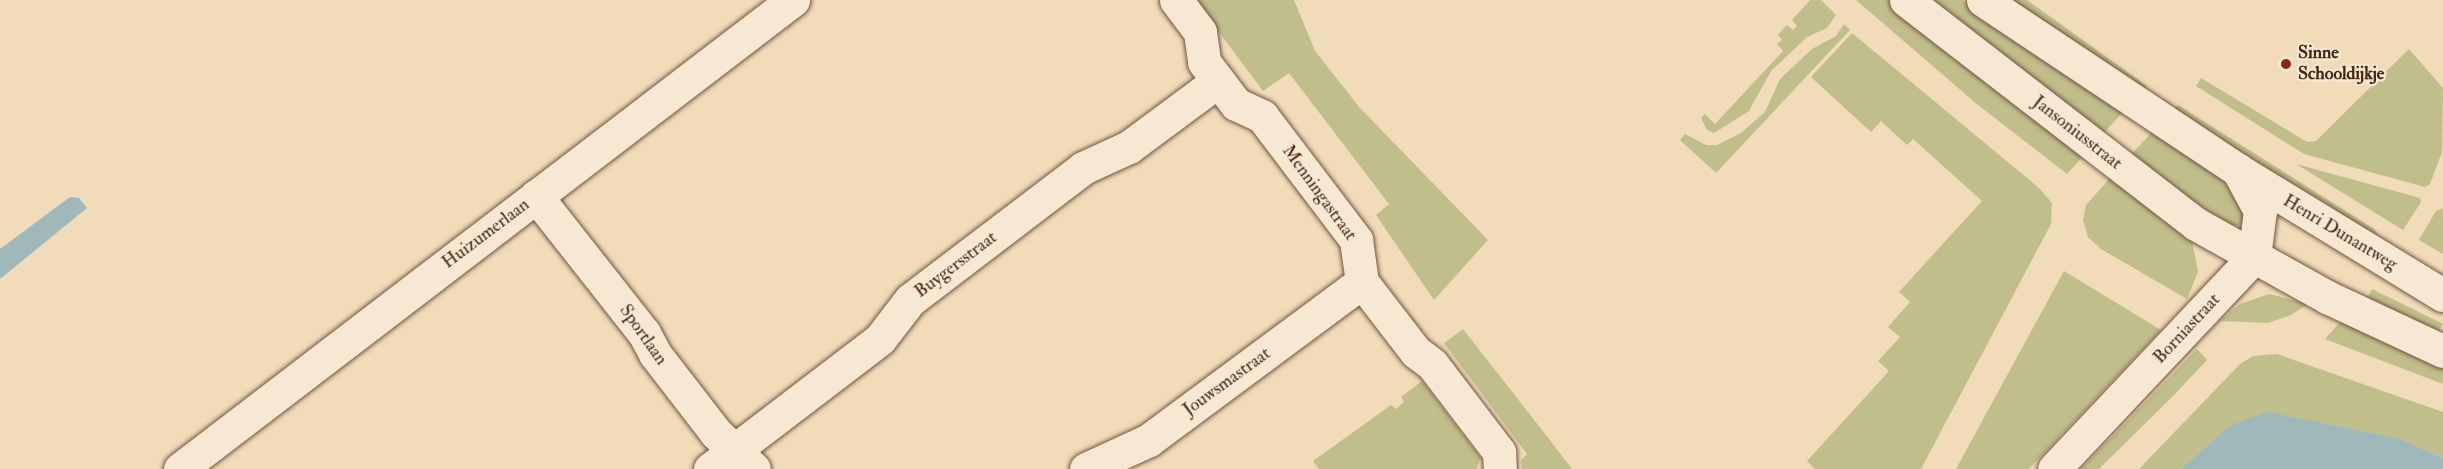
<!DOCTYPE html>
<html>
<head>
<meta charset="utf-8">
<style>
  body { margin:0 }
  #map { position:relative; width:2443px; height:469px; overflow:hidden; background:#f1dbb9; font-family:"IM FELL Double Pica",serif }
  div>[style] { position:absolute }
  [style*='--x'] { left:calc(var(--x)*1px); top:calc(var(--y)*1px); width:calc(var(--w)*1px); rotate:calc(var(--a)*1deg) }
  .green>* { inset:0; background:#c0be8b; transform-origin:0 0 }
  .water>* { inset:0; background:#9fb8ba }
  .roads { filter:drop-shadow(0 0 2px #72543e) drop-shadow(0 0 2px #72543e) }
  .minor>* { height:33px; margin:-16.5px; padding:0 16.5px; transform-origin:16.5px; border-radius:16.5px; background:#f6e8d2 }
  .tertiary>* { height:33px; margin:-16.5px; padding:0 16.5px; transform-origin:16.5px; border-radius:16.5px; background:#f6e8d2 }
  .dots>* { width:16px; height:16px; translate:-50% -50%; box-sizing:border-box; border:3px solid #f6e8d2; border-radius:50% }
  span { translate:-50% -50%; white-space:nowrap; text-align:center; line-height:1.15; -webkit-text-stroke:4.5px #f6e8d2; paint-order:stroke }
  .poi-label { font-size:18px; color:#482715; font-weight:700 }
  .left { translate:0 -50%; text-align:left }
  .street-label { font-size:18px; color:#482715 }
</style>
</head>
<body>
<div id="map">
  <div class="green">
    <i style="clip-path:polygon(1195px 0,1294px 0,1315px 51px,1360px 108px,1488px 240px,1434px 300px,1376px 215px,1389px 204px,1289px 73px,1263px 91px)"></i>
    <i style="clip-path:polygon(1810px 0,1821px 0,1836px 15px,1827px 28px,1807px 37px,1771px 71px,1749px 111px,1714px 133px,1707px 130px,1701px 118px,1705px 114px,1715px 124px,1783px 51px,1777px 44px,1782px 40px,1778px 35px,1787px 25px,1793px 30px,1797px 26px,1792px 20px)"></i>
    <i style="clip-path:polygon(1856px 0,1888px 0,2085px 154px,2067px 174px,1978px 105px)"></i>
    <i style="clip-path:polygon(1927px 0,1962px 0,2123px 112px,2099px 138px)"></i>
    <i style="clip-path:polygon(2005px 0,2027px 0,2147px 86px,2141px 93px)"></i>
    <i style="clip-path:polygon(1844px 24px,1850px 30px,1716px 173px,1680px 140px,1685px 134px,1706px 145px,1717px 145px,1741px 133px,1765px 112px,1780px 79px,1812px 49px,1836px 36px)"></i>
    <i style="clip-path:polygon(1852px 33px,2039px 188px,2052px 203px,2051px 224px,1921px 469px,1815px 469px,1807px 461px,1889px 371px,1878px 361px,1900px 337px,1888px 327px,1910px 302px,1899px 292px,1982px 201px,1913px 139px,1907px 145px,1881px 121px,1871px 132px,1811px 77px)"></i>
    <i style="clip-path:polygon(2409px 49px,2443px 88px,2442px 152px,2430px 184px,2425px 187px,2304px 154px,2196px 86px,2201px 78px,2307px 142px,2316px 141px)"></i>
    <i style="clip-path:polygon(2178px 105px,2374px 229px,2378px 235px,2374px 240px,2173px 111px)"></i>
    <i style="clip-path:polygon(2152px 132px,2226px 177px,2247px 219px,2241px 225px,2232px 226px,2130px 161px,2129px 157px)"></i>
    <i style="clip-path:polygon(2296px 164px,2420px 198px,2421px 202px,2403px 230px)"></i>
    <i style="clip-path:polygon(2112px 176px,2183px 228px,2192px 241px,2198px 272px,2187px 299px,2101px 249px,2088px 237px,2083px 220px,2086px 205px)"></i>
    <i style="clip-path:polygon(2443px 208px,2443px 254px,2419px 240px,2436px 211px)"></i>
    <i style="clip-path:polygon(2064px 271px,2161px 330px,2029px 469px,1956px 469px)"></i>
    <i style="left:2372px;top:289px;width:79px;height:11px;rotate:26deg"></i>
    <i style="clip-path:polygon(2269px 294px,2308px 304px,2291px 315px,2268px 323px,2220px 321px,2240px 304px)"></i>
    <i style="clip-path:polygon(2342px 320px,2443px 365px,2443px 384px,2325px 339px)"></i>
    <i style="clip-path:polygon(1463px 329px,1549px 439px,1572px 469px,1522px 469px,1521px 460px,1527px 454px,1444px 343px)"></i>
    <i style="clip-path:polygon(2197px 349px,2207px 360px,2174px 395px,2099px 469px,2081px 469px)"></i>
    <i style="clip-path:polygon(2277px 354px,2443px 412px,2443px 458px,2400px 439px,2229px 426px,2181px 469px,2139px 469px,2240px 364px,2253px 356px)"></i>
    <i style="clip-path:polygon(1422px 381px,1480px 457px,1477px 469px,1319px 469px,1313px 461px,1391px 405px,1396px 409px,1404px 402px,1401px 397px)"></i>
  </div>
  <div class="water">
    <i style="clip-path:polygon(70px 197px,79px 198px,87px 208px,0 279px,0 249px)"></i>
    <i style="clip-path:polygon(2268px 412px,2400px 439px,2443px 458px,2443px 469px,2181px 469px,2229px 426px)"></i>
  </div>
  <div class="roads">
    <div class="minor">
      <i style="--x:1176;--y:0;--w:40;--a:53"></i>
      <i style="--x:1200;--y:32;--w:30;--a:82"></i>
      <i style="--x:1204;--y:62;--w:53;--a:52.7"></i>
      <i style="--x:1236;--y:104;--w:29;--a:25"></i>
      <i style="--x:1262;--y:116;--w:156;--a:52.8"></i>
      <i style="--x:1356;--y:240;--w:42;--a:81.9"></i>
      <i style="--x:1362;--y:282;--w:88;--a:52.4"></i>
      <i style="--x:1416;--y:352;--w:20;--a:37"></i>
      <i style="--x:1432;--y:364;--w:111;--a:52.7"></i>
      <i style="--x:1499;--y:452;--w:17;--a:87"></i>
      <i style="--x:536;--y:196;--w:174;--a:51.8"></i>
      <i style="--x:644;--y:333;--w:24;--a:62"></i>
      <i style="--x:655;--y:354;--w:100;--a:52.3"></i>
      <i style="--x:716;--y:433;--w:52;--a:43.5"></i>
      <i style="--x:180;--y:469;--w:772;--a:-37.42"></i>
      <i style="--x:710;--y:469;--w:214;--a:-37.4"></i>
      <i style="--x:880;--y:339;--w:49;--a:-52.4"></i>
      <i style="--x:910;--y:300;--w:218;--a:-37.3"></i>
      <i style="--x:1083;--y:168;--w:51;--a:-24.5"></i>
      <i style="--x:1129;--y:147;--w:111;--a:-36.6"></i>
      <i style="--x:1086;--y:469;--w:69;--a:-24.7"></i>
      <i style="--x:1149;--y:440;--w:265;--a:-36.6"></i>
      <i style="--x:2054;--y:469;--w:291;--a:-46.7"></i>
      <i style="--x:2254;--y:257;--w:46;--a:-82.6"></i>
      <i style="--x:2260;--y:211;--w:47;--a:-118.2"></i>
    </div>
    <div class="tertiary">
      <i style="--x:1906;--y:0;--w:366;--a:37.7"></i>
      <i style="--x:2196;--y:224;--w:150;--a:29.1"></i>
      <i style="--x:2327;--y:297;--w:128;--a:25"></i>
      <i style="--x:1983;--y:0;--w:306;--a:33.7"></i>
      <i style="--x:2238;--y:170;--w:240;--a:31.4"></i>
    </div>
  </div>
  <div class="dots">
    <i style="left:2286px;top:64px;background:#8f2418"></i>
  </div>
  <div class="poi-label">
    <span class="left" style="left:2298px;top:64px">Sinne<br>Schooldijkje</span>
  </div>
  <div class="street-label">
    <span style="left:2077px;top:133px;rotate:38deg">Jansoniusstraat</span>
    <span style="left:1319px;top:193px;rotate:54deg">Menningastraat</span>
    <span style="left:2340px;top:233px;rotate:31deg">Henri Dunantweg</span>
    <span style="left:486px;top:234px;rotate:-37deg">Huizumerlaan</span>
    <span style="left:956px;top:265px;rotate:-37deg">Buygersstraat</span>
    <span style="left:2187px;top:329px;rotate:-47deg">Borniastraat</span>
    <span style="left:643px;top:335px;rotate:55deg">Sportlaan</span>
    <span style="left:1227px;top:382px;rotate:-36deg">Jouwsmastraat</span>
  </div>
</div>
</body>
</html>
